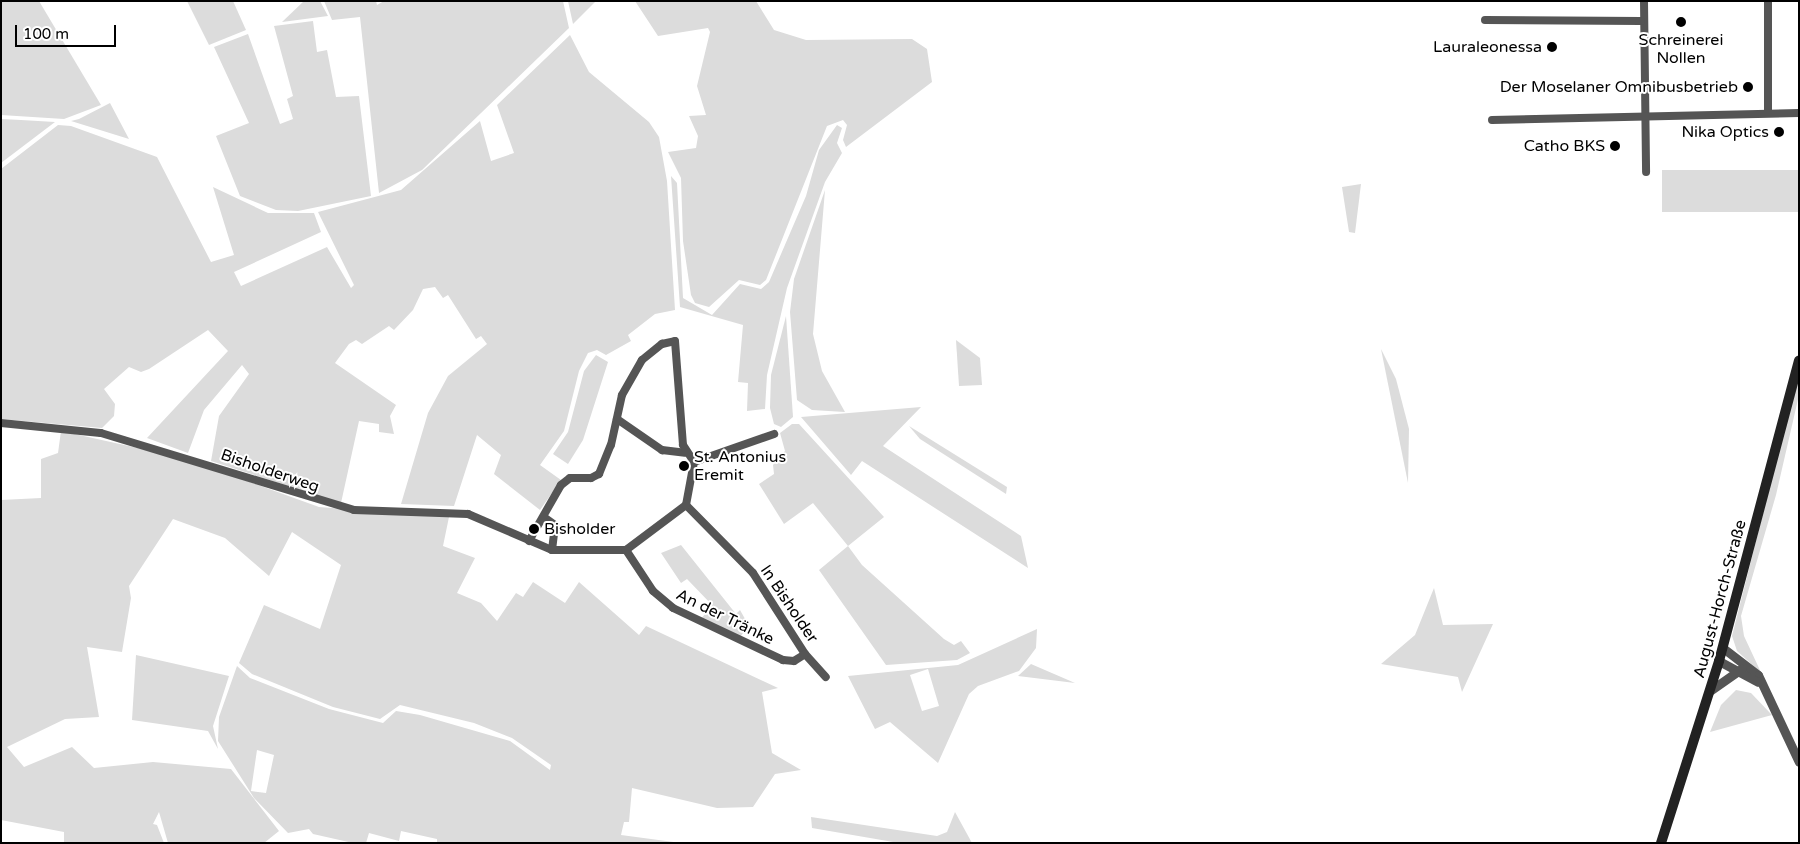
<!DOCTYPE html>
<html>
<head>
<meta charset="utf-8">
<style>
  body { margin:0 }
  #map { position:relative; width:1800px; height:844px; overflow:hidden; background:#fff; font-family:"Varela Round",sans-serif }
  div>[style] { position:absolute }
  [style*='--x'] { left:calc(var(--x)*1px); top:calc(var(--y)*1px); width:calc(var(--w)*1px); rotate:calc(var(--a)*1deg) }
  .green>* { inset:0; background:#dcdcdc; transform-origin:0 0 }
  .minor>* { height:8px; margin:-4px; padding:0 4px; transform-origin:4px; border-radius:4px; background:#555 }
  .tertiary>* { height:9px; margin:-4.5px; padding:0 4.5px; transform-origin:4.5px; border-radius:4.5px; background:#555 }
  .secondary>* { height:10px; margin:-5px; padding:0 5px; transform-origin:5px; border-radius:5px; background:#222 }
  .dots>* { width:14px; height:14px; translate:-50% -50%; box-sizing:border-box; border:2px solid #fff; border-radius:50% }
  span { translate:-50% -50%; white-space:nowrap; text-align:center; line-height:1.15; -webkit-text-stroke:4px #fff; paint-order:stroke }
  .poi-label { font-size:16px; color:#000 }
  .right { translate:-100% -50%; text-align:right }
  .left { translate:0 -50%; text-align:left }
  .street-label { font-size:16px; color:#000 }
  .frame { position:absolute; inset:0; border:2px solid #000; pointer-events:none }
  .scale { position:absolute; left:15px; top:25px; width:101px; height:22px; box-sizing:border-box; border:2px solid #000; border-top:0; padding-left:6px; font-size:15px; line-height:18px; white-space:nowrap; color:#000; -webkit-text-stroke:4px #fff; paint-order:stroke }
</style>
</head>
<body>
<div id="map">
  <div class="green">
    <i style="clip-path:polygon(1px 1px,39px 1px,101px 105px,64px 119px,1px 115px)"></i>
    <i style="clip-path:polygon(187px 1px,233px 1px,246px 30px,209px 45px)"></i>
    <i style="clip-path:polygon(304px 1px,320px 1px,328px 16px,282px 22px)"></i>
    <i style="clip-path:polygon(324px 1px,376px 1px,377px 5px,384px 1px,563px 1px,569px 28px,422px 170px,379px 193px,360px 17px,332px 20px)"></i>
    <i style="clip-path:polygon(568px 1px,596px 1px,573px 24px)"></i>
    <i style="clip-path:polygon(635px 1px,756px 1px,774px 30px,806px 40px,912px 39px,927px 49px,932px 82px,846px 147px,843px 140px,847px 125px,843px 120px,827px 126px,766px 280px,760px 285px,739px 280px,709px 307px,695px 303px,691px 295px,683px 241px,681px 178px,668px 152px,696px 148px,698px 136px,689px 116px,706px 115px,697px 86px,710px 32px,708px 28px,658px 36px)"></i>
    <i style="clip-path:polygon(313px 21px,317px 52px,327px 50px,336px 97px,359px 96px,371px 196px,298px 211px,276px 210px,240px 196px,216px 136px,249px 123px,214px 47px,248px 34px,280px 124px,293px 119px,287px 99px,293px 96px,274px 26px)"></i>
    <i style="clip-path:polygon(570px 35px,589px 72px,649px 122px,659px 137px,667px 181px,675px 310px,655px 314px,628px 335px,631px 341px,606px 355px,597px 350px,588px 353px,579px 371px,564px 431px,540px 465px,561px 480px,540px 510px,494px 474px,501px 455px,477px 435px,454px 506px,401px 504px,428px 413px,448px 376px,487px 344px,481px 336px,476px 339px,448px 295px,443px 298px,435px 287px,423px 289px,413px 310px,394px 330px,389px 326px,362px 344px,356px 340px,349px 344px,335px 363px,396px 405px,390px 416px,394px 434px,379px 432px,379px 424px,359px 421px,341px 503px,211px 461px,219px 416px,249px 374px,242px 365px,204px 410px,188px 453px,147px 438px,228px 351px,208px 330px,149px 369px,141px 372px,129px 367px,104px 389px,115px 404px,114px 416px,102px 428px,1px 419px,1px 169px,58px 125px,71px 126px,157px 157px,211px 262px,234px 255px,213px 187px,268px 213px,314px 213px,321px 232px,234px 272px,241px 286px,327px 247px,351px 288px,354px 285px,318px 212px,401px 190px,480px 121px,491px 161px,514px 153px,497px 105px)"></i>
    <i style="clip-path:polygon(110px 103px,129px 139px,71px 121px,79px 119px)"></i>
    <i style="clip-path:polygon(1px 119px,21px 120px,55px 122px,1px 163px)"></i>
    <i style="clip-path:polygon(837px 125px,842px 128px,837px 143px,842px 153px,825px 182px,787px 288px,767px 375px,765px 409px,747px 411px,748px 383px,738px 382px,743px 325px,680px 307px,671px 176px,677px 183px,683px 298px,712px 315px,740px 284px,761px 289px,769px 282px,806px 196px,819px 150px)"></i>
    <i style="left:1799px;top:170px;width:42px;height:137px;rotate:90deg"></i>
    <i style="clip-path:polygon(1361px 184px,1355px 233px,1349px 232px,1342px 187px)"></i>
    <i style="clip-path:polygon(825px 190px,813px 334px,822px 371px,845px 412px,812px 410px,797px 400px,790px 312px,794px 279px)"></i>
    <i style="clip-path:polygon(786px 316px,793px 417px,781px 427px,774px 424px,770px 408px,771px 375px)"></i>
    <i style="clip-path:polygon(956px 340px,980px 358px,982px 385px,959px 386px)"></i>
    <i style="clip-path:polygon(1381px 349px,1396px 379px,1409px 429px,1408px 483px)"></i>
    <i style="clip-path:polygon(596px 355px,608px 362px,583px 440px,568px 464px,553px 454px,568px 432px,584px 371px)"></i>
    <i style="clip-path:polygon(1799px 371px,1799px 395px,1776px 495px,1741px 616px,1744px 636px,1772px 696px,1758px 670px,1737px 651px,1732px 636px)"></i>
    <i style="clip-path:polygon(921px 407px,883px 446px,1021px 536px,1028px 568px,862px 461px,851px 475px,801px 417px)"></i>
    <i style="clip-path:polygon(792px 424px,799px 424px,884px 517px,848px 546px,862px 565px,944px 639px,954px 645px,961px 641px,970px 653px,957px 660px,886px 665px,819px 570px,848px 546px,813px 503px,784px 524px,759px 484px,774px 474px,773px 465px,785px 451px,780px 433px)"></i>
    <i style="clip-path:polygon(909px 426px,1007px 487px,1006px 494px,920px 439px)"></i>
    <i style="clip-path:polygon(evenodd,61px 431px,183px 458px,319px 507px,449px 517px,443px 546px,475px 558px,457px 593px,481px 603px,497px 621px,516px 593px,523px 597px,533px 582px,565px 603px,579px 582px,639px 635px,646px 626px,778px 688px,762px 692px,772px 753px,801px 770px,775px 774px,753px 807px,717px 808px,632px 788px,629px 822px,624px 822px,621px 835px,681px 843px,437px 843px,437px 839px,401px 831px,399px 841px,369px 833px,366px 843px,353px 843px,313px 834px,309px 829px,288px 833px,254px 798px,218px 741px,219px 717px,237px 666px,250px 678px,329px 709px,383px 723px,396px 711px,420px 715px,510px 741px,550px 770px,551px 765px,512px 738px,474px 723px,400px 705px,380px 719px,333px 707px,252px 674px,239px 663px,264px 605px,320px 629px,341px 565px,292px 532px,269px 576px,225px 538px,173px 519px,129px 586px,131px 598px,122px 652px,87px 647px,99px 717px,65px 719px,7px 747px,24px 767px,72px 747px,94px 768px,153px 762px,231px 769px,279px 831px,264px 843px,168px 843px,159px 812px,153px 824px,157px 825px,164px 843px,64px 843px,64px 832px,1px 820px,1px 500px,41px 498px,41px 459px,58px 453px,61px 431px,257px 750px,274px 755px,266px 793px,251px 791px,257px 750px)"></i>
    <i style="clip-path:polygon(681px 545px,736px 614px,740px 610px,749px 626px,740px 637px,701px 619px,712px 605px,687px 579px,681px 583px,661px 553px)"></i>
    <i style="clip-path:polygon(1434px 588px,1443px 625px,1493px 624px,1462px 692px,1458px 677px,1381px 664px,1415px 635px)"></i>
    <i style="clip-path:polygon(evenodd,1037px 629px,1036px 648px,1019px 671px,978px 686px,969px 694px,938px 763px,890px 722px,875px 729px,848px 676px,958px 665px,1037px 629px,928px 669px,939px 706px,922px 711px,910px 675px,928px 669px)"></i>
    <i style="clip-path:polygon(136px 655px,229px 676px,213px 726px,218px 749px,208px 731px,132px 720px)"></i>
    <i style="clip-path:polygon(1031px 664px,1075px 683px,1018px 676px)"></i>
    <i style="clip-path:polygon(1736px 690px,1751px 693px,1772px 715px,1710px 732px,1721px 705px)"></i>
    <i style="clip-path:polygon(955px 812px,972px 843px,899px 843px,812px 828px,811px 817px,937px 836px,947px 832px)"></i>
  </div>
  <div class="minor">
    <i style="--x:1644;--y:1;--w:171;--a:89.3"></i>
    <i style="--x:1485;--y:20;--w:156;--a:0.4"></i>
    <i style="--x:1768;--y:112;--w:111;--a:-90"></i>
    <i style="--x:1492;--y:120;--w:307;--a:-1.3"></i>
    <i style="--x:617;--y:419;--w:55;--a:34.6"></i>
    <i style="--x:662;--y:450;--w:23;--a:7"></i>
    <i style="--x:1;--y:423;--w:100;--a:5.7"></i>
    <i style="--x:101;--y:433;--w:264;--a:16.9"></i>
    <i style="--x:354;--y:510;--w:114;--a:2"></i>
    <i style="--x:468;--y:514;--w:91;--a:23.2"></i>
    <i style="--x:552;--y:550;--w:25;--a:-83"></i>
    <i style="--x:555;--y:525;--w:12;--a:-145"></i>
    <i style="--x:686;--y:505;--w:95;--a:45.4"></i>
    <i style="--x:753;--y:573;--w:96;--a:57.3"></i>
    <i style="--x:805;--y:654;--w:31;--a:48"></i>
    <i style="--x:529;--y:541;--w:64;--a:-60.3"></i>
    <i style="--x:561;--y:485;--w:11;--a:-38"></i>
    <i style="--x:570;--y:478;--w:21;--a:0"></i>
    <i style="--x:591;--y:478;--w:9;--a:-27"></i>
    <i style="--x:599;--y:474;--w:31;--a:-68"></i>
    <i style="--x:611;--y:445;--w:51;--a:-77.6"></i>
    <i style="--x:622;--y:395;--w:40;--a:-60.3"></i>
    <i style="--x:642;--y:360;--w:26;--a:-39"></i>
    <i style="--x:662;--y:344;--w:13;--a:-13"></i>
    <i style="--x:675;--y:341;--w:104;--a:85.6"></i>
    <i style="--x:683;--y:445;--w:20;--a:57"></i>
    <i style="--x:552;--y:550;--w:74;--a:0"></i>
    <i style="--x:626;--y:550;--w:75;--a:-36.9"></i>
    <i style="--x:686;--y:505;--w:44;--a:-79.5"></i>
    <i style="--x:694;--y:462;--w:85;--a:-19.3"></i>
    <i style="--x:626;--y:550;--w:49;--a:56.6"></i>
    <i style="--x:653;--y:591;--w:26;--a:40"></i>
    <i style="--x:673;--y:608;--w:122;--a:25.3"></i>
    <i style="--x:783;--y:660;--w:11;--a:5"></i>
    <i style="--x:794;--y:661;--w:13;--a:-32"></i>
  </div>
  <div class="tertiary">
    <i style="--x:1723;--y:648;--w:44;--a:37.6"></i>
    <i style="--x:1758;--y:675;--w:96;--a:64.8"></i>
    <i style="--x:1719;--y:661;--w:44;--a:28.3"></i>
    <i style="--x:1711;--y:690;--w:37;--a:-35"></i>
  </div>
  <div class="secondary">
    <i style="--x:1661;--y:843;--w:191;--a:-72.3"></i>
    <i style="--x:1719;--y:661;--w:311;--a:-75.1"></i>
  </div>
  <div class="dots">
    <i style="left:1681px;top:22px;background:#000"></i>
    <i style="left:1552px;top:47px;background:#000"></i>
    <i style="left:1748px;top:87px;background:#000"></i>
    <i style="left:1779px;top:132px;background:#000"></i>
    <i style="left:1615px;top:146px;background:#000"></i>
    <i style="left:684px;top:466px;background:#000"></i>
    <i style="left:534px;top:529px;background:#000"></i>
  </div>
  <div class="poi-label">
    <span style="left:1681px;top:49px">Schreinerei<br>Nollen</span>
    <span class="right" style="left:1542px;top:47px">Lauraleonessa</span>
    <span class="right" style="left:1738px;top:87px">Der Moselaner Omnibusbetrieb</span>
    <span class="right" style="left:1769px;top:132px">Nika Optics</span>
    <span class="right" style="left:1605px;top:146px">Catho BKS</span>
    <span class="left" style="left:694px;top:466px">St. Antonius<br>Eremit</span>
    <span class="left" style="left:544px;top:529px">Bisholder</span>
  </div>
  <div class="street-label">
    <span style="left:270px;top:471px;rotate:19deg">Bisholderweg</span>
    <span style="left:1720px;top:599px;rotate:-75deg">August-Horch-Straße</span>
    <span style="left:789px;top:604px;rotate:56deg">In Bisholder</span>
    <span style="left:725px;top:617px;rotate:26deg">An der Tränke</span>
  </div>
  <div class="frame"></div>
  <div class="scale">100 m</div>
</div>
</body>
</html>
